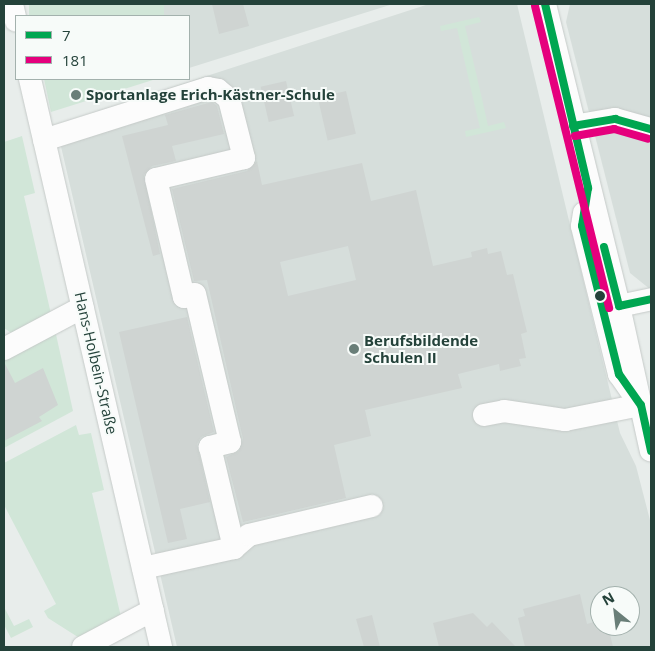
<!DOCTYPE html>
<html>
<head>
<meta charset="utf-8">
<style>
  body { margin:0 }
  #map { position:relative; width:655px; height:651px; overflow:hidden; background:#e8edeb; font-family:"Open Sans",sans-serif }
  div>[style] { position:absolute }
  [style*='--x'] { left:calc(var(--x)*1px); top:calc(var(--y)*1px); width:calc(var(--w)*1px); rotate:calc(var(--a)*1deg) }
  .built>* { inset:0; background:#d6dedb }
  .green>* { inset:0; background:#d1e6d8; transform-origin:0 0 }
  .building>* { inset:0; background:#cfd4d2; transform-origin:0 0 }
  .roads { filter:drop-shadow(0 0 1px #c5cac8) drop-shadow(0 0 1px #c5cac8) }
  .minor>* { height:22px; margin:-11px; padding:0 11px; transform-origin:11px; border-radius:11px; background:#fcfcfc }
  .bus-1>* { height:8px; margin:-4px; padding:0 4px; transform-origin:4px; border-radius:4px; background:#00a651 }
  .bus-2>* { height:8px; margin:-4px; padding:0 4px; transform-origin:4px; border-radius:4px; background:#e5007d }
  .dots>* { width:14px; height:14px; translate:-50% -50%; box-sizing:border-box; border:2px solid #f7fbf9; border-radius:50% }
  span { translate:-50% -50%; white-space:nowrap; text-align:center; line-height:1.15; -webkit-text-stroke:4px #f7fbf9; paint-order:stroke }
  .poi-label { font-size:15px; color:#24423a; font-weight:700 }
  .left { translate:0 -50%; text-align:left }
  .street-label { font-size:15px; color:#24423a }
  .frame { position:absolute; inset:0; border:5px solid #24423a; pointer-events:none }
  .legend { position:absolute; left:15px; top:15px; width:175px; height:65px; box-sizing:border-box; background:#f7fbf9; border:1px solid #a3b1ad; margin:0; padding:6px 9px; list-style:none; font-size:15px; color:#24423a }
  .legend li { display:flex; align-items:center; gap:10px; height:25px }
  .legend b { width:25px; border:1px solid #a3b1ad }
  .north { position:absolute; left:590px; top:586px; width:50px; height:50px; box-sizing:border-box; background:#f7fbf9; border:1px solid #a3b1ad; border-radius:50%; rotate:331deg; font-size:14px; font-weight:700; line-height:20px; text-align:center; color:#24423a }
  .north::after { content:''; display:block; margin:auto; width:18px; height:22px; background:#697e78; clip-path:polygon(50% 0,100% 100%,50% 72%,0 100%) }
</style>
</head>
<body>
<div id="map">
  <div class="built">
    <i style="clip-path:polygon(29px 4px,393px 4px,189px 68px,189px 16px,31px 16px)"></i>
    <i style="clip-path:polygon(evenodd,429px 4px,517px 4px,620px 433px,636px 466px,651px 524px,651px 647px,177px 647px,56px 125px,429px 4px,600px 596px,630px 596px,630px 626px,600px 626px,600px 596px)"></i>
    <i style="clip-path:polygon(570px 4px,651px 4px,651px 290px,630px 273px,566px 22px)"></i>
  </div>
  <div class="green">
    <i style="left:29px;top:4px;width:135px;height:12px"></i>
    <i style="clip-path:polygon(479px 17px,481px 22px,465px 26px,483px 103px,488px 126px,504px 122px,506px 128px,466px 137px,465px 131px,480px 128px,462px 50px,457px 28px,441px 31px,440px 26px)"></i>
    <i style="clip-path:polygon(44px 79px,156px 79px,51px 112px)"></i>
    <i style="clip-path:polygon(22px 136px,35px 193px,24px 196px,51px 314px,13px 334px,4px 328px,4px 142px)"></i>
    <i style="clip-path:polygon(55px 330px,73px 411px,4px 448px,4px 357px)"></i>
    <i style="clip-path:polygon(76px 425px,79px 435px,91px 433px,104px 490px,92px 493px,121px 617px,81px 639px,48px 618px,44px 611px,56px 604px,4px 505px,4px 463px)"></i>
    <i style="clip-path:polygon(4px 607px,14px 626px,29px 619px,33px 627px,11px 638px,4px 625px)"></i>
  </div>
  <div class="building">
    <i style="clip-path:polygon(212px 4px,243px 4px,249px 26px,219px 34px)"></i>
    <i style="left:286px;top:81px;width:36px;height:26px;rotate:77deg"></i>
    <i style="left:346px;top:91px;width:44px;height:29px;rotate:77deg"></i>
    <i style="clip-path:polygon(212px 102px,217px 106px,224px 134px,172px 146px,176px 161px,152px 166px,144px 175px,160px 254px,153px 256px,122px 136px,168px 125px,165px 115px)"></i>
    <i style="clip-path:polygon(evenodd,257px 161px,262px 185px,362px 163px,371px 201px,416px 190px,433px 266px,472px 257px,471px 252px,487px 248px,488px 254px,501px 251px,507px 275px,513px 274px,518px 295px,527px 332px,521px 334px,526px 358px,519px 359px,521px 366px,500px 371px,499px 364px,458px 374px,462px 388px,365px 410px,371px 436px,334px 445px,346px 498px,243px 522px,226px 457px,239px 451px,243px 439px,207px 280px,194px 281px,172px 189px,247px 171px,257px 161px,348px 246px,356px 280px,288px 296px,280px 262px,348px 246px)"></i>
    <i style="clip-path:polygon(187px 317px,214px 432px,201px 437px,197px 444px,210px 502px,180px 509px,187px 539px,168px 543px,119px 332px)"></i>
    <i style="clip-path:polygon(4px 362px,15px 383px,43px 368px,58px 405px,39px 417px,42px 421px,4px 441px)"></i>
    <i style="clip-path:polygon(580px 594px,587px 624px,600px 620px,600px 626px,608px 626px,613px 647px,525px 647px,518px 618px,525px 616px,523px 609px)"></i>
    <i style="clip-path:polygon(473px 613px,487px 627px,492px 622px,516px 647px,439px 647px,433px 623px)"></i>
    <i style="clip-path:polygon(372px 615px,380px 647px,364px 647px,356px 619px)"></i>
  </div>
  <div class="roads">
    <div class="minor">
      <i style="--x:12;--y:4;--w:17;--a:77"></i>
      <i style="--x:545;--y:4;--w:311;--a:76.2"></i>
      <i style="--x:619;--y:306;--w:148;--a:77.6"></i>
      <i style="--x:30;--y:79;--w:583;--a:77.01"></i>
      <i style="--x:573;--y:126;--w:43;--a:-9.5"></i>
      <i style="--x:615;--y:119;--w:37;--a:16"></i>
      <i style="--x:44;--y:140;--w:172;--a:-17.6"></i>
      <i style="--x:208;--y:88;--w:10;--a:11"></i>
      <i style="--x:218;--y:90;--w:14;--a:39"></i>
      <i style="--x:229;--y:99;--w:61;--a:75.7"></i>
      <i style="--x:244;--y:158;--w:90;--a:166.6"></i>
      <i style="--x:156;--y:179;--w:121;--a:76.7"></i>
      <i style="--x:184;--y:297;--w:11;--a:-15"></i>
      <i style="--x:195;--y:294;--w:152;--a:76.7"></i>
      <i style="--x:230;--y:442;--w:21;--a:166"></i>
      <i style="--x:210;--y:447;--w:104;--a:76.6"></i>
      <i style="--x:584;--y:213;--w:13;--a:99"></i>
      <i style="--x:582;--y:226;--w:153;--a:76"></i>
      <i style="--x:619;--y:374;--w:24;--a:55"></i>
      <i style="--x:619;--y:306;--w:33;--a:-12"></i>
      <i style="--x:4;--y:349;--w:89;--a:-28"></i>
      <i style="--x:484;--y:415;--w:20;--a:-11"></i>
      <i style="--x:504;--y:411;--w:62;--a:8.4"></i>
      <i style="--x:565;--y:420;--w:77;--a:-11.2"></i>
      <i style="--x:143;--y:568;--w:93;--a:-12.4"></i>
      <i style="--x:234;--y:548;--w:20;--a:-41"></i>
      <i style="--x:249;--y:535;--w:126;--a:-13.3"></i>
      <i style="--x:83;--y:647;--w:79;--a:-27.9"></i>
    </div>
  </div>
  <div class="bus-1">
    <i style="--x:545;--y:4;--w:189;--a:76.8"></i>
    <i style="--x:588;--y:188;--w:38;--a:99"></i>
    <i style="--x:582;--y:226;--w:153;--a:76"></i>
    <i style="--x:619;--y:374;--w:38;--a:55"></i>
    <i style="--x:641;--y:405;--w:47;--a:77.7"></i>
    <i style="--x:573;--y:126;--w:43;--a:-9.5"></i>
    <i style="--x:615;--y:119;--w:37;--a:16"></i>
    <i style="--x:604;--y:247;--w:61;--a:75.7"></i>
    <i style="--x:619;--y:306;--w:33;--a:-12"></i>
  </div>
  <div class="bus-2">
    <i style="--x:535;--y:6;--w:311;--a:76.2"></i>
    <i style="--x:575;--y:136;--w:40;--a:-10"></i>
    <i style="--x:614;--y:129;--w:35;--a:16"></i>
  </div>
  <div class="dots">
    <i style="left:76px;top:95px;background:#697e78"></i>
    <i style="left:600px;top:296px;background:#24423a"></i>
    <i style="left:354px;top:349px;background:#697e78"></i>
  </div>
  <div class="poi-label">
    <span class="left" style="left:86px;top:95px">Sportanlage Erich-Kästner-Schule</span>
    <span class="left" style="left:364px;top:349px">Berufsbildende<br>Schulen II</span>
  </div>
  <div class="street-label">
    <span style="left:96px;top:363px;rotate:77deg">Hans-Holbein-Straße</span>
  </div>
  <div class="frame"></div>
  <ul class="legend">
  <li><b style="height:6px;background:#00a651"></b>7</li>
  <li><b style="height:6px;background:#e5007d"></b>181</li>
  </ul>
  <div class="north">N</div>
</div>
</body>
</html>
